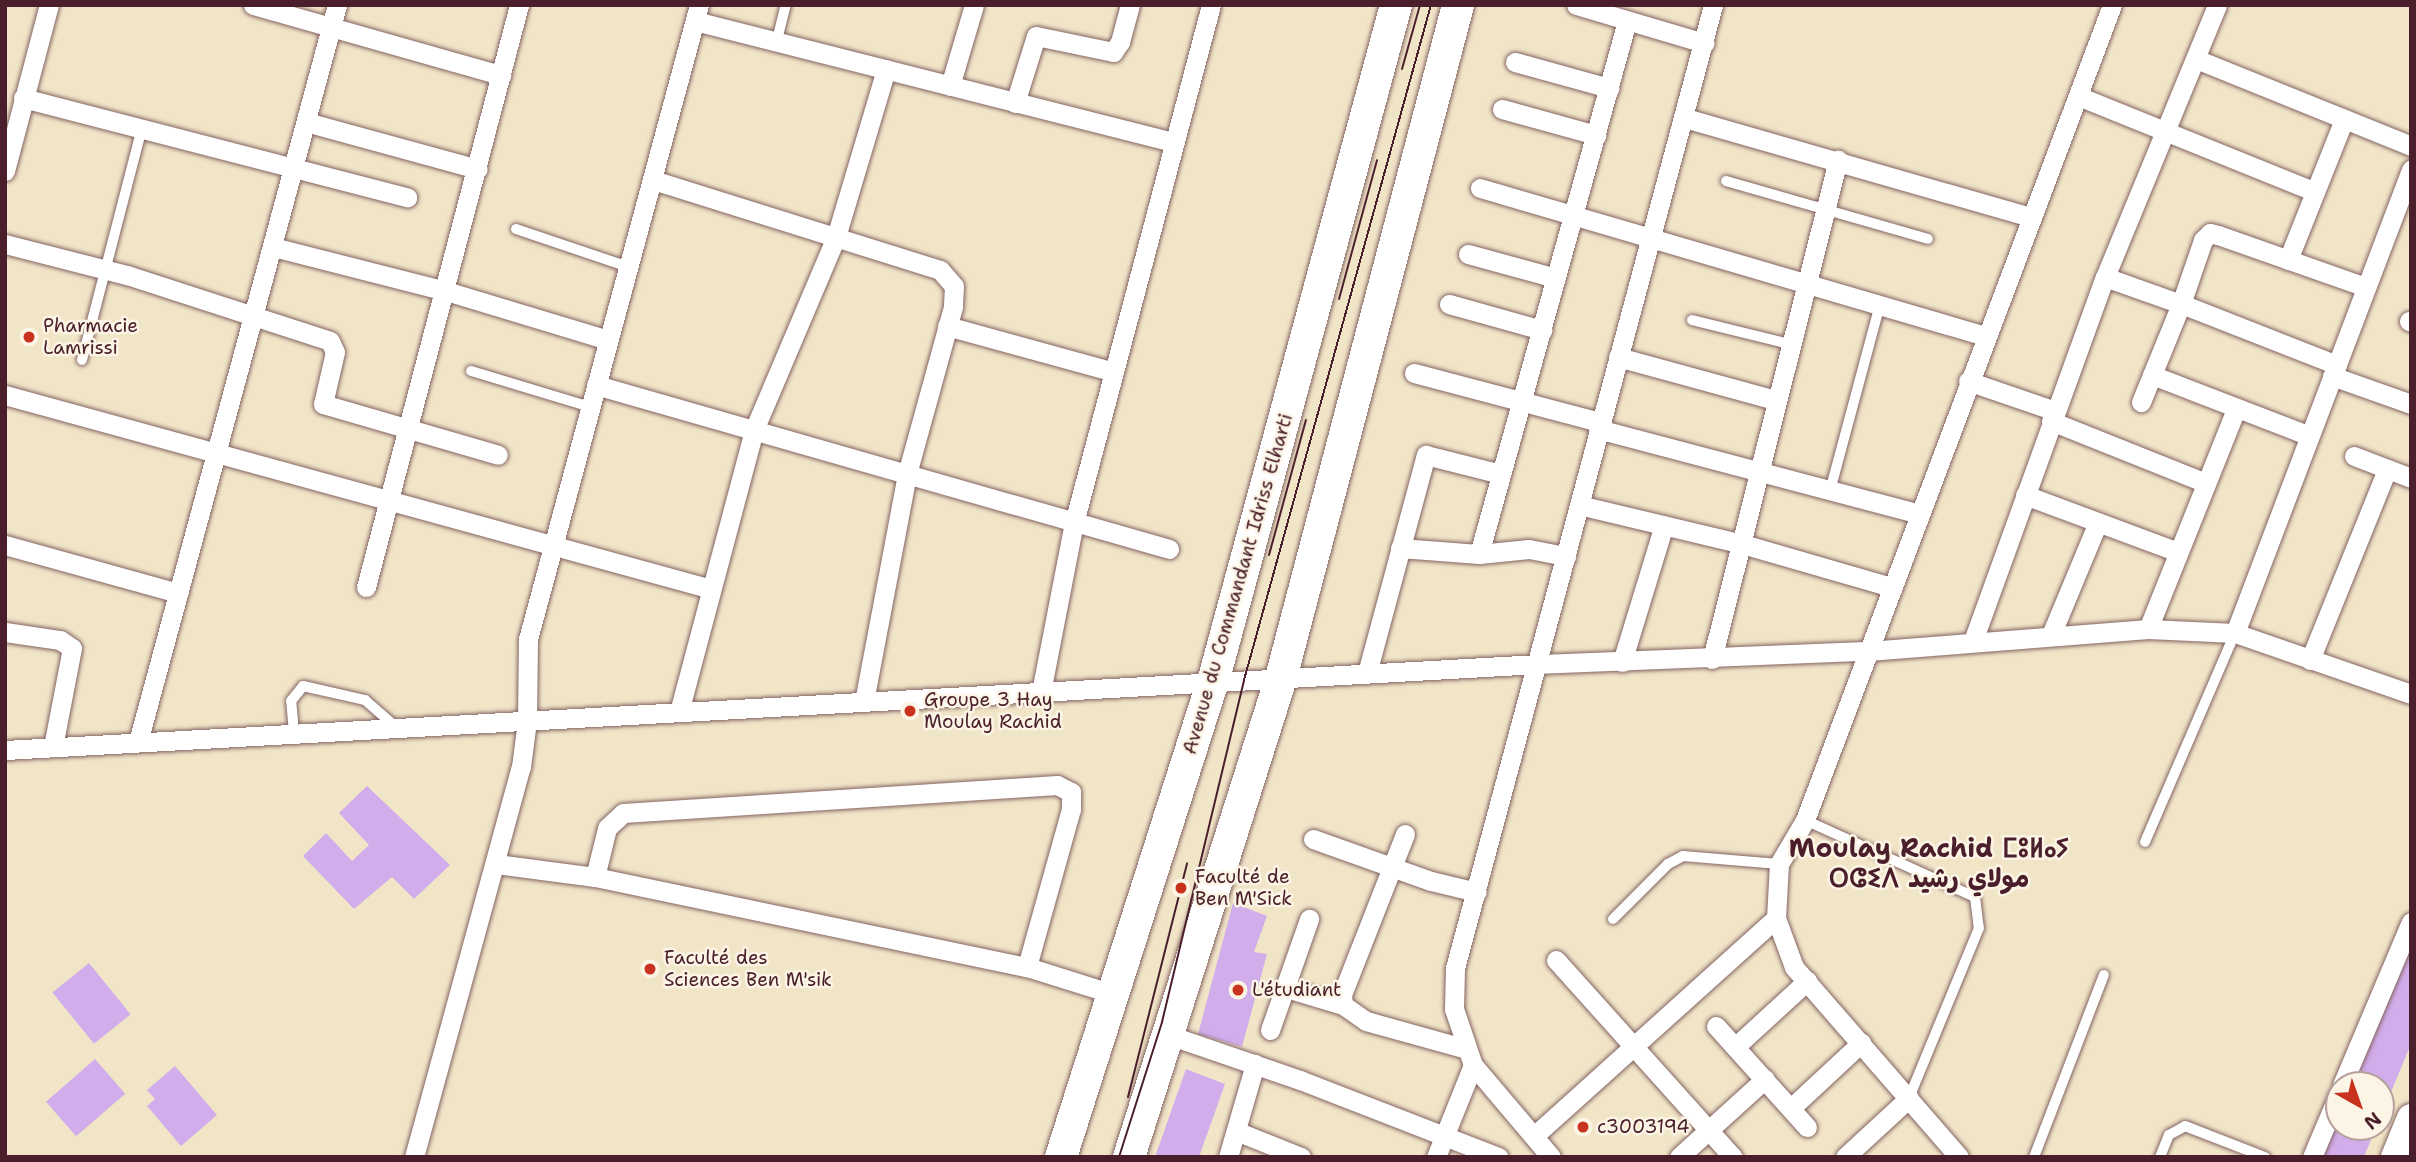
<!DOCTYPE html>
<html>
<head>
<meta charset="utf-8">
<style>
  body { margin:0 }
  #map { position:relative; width:2416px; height:1162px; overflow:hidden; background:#f1e5c8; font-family:"Shantell Sans","Playpen Sans Arabic","Noto Sans Tifinagh",sans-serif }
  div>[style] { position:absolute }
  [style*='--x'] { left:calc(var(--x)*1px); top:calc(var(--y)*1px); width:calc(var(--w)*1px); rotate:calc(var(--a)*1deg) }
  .building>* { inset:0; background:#d2adeb; transform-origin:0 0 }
  .roads { filter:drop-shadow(0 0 2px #846462) drop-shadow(0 0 2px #846462) }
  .lane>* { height:10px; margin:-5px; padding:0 5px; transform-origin:5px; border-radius:5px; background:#fff }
  .street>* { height:19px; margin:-9.5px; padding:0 9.5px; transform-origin:9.5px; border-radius:9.5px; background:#fff }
  .secondary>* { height:28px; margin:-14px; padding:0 14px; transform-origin:14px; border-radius:14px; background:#fff }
  .primary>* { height:32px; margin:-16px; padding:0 16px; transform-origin:16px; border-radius:16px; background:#fff }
  .tram>* { height:2px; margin:-1px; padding:0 1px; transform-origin:1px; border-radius:1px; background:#4a1f2b }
  .dots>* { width:19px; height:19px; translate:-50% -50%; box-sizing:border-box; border:4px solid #fcf5e5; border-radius:50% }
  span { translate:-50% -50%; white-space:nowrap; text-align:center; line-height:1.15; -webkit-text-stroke:5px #fcf5e5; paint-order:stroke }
  .poi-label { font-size:19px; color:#4a1f2b }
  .left { translate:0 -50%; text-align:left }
  .street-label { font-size:19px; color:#4a1f2b }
  .district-label { font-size:26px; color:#4a1f2b; font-weight:700 }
  .frame { position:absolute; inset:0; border:7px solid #4a1f2b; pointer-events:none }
  .north { position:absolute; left:2325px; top:1071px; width:70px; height:70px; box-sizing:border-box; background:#fcf5e5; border:2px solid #b59f9b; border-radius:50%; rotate:140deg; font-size:19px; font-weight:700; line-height:28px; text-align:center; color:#4a1f2b }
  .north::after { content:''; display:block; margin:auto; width:24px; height:32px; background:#c8321e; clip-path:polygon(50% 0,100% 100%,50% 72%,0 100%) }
</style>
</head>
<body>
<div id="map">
  <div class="building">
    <i style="clip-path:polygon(367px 786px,450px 865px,414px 899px,392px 877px,354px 909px,303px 856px,326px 833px,352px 861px,369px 845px,339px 813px)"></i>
    <i style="clip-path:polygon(1233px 903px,1267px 916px,1254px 952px,1267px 954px,1242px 1047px,1198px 1034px)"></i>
    <i style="clip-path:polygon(2411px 934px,2411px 1044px,2381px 1116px,2381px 1085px,2350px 1085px)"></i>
    <i style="left:89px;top:963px;width:66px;height:47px;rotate:51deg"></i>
    <i style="left:95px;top:1059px;width:46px;height:65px;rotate:49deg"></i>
    <i style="clip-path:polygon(175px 1066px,217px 1115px,181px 1146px,147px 1106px,155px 1099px,147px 1090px)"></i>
    <i style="clip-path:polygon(1186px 1069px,1225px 1084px,1199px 1157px,1155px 1157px)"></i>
    <i style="clip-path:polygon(2339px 1112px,2339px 1127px,2376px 1127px,2364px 1157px,2321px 1157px)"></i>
  </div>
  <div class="roads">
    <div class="lane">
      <i style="--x:777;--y:40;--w:36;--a:-76"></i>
      <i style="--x:1726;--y:181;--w:210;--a:16"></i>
      <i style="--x:516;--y:229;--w:118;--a:18.7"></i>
      <i style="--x:1692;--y:320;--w:100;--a:13.9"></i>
      <i style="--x:82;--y:360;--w:240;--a:-75.5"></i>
      <i style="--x:471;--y:371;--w:124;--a:16.8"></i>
      <i style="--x:1830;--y:491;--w:193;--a:-75"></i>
      <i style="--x:294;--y:733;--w:32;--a:-95"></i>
      <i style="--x:291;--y:701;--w:19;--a:-51"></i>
      <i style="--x:303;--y:686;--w:64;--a:12.7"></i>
      <i style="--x:365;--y:700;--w:41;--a:41.1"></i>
      <i style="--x:1805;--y:820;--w:187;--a:24.4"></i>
      <i style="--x:1975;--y:897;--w:31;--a:83"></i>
      <i style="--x:1979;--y:928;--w:184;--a:112.4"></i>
      <i style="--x:2145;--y:842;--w:228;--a:-66.7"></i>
      <i style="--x:1613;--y:919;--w:78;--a:-45"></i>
      <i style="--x:1668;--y:864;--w:17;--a:-28"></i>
      <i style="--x:1683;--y:856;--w:96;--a:4.8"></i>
      <i style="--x:2034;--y:1157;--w:195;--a:-69"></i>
      <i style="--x:2160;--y:1157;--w:24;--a:-68"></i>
      <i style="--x:2169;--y:1135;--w:18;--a:-29"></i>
      <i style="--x:2185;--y:1126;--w:86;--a:21.2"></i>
    </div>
    <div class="street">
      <i style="--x:253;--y:5;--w:258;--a:15.8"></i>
      <i style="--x:1576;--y:5;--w:134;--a:16.5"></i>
      <i style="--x:695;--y:21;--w:494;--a:14.2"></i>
      <i style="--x:2196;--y:59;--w:232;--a:22"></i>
      <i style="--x:1515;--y:62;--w:98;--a:15.5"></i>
      <i style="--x:950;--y:86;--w:84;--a:-73.5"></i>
      <i style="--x:2078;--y:96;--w:253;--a:22"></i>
      <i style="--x:23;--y:98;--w:397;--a:14.5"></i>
      <i style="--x:1015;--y:103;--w:70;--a:-72.6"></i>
      <i style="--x:1036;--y:36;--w:79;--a:11.7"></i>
      <i style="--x:1113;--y:52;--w:12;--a:-55"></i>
      <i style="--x:1120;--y:42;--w:38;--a:-75"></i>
      <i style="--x:1502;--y:109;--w:98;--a:15.5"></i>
      <i style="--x:1685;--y:118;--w:359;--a:16"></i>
      <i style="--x:306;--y:122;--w:178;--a:15.3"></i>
      <i style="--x:5;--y:171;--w:172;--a:-75.2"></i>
      <i style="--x:653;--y:180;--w:301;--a:17.4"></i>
      <i style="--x:940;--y:270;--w:21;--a:49"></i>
      <i style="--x:954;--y:286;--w:21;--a:93"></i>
      <i style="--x:953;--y:307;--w:173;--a:105.4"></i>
      <i style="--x:907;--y:474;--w:231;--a:100.7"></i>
      <i style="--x:1480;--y:188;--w:526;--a:16.33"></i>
      <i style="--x:5;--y:244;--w:126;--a:14.3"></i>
      <i style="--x:127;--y:275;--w:213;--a:18"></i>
      <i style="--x:330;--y:341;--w:12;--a:66"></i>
      <i style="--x:335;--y:352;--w:53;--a:103"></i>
      <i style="--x:323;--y:404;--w:182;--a:16.2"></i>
      <i style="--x:273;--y:247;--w:179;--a:14.3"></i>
      <i style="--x:446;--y:291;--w:169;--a:16.8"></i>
      <i style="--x:1468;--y:254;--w:91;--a:15.3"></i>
      <i style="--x:2288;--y:260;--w:152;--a:-68.3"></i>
      <i style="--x:2105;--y:277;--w:81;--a:19.6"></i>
      <i style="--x:2181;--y:304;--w:106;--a:112.2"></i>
      <i style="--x:1449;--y:304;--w:97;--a:15.6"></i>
      <i style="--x:2409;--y:321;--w:2;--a:27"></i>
      <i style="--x:947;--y:326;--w:173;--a:15.4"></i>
      <i style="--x:1618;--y:357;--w:163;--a:15.3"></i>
      <i style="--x:2337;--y:365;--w:168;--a:-158.6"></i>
      <i style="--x:2181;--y:304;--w:68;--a:-71"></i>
      <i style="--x:2203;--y:240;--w:10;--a:-45"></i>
      <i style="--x:2210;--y:233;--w:8;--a:14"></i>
      <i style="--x:2218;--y:235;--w:157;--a:19.4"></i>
      <i style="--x:1414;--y:373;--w:192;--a:14.8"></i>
      <i style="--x:2152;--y:375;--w:169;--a:21.1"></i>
      <i style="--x:2332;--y:376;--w:84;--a:19.5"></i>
      <i style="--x:1968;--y:381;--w:92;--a:19"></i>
      <i style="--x:596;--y:385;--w:596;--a:15.97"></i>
      <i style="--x:5;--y:395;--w:732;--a:15.36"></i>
      <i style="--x:2051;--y:421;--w:167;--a:21.8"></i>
      <i style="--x:1598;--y:429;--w:332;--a:14.8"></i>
      <i style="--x:2354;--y:456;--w:61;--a:21.1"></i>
      <i style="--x:2025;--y:495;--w:163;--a:20.4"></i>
      <i style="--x:1579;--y:505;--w:164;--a:13.4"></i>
      <i style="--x:1739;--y:543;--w:158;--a:16.1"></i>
      <i style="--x:5;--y:545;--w:180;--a:15.5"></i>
      <i style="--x:1400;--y:548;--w:79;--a:4.3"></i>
      <i style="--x:1479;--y:554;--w:50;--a:-5.7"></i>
      <i style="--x:1529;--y:549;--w:38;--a:11"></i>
      <i style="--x:1479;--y:554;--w:553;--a:-74.48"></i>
      <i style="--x:366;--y:587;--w:602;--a:-75.27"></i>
      <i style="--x:2148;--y:629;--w:237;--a:-68.2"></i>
      <i style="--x:5;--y:632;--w:56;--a:8.3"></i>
      <i style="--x:60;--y:640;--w:14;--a:34"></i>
      <i style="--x:72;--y:648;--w:101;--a:100.9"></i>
      <i style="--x:2235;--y:633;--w:496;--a:-69.2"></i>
      <i style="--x:2051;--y:635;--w:122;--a:-67.4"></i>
      <i style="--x:1973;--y:641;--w:387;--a:-70.1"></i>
      <i style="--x:2105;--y:277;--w:294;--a:-67.6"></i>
      <i style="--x:1712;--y:659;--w:515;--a:-75.83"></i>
      <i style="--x:2310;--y:660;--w:206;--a:-68"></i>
      <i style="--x:1622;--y:662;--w:143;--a:-73"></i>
      <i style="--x:1367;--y:673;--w:226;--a:-74.9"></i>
      <i style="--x:1426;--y:455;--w:77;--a:14.2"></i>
      <i style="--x:1041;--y:692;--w:172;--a:-79"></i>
      <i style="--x:1074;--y:523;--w:536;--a:-75.19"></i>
      <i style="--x:679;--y:712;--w:292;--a:-75.1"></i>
      <i style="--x:754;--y:430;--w:210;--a:-67"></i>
      <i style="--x:836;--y:237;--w:175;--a:-73.4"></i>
      <i style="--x:138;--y:742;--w:763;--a:-74.89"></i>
      <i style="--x:5;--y:750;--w:1535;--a:-3.21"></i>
      <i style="--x:1538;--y:664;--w:330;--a:-2.3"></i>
      <i style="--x:1868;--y:651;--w:281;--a:-4.5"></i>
      <i style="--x:2148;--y:629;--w:87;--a:2.6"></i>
      <i style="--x:2235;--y:633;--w:186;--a:19.1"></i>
      <i style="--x:1405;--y:834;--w:173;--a:111.4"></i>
      <i style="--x:1342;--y:995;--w:10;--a:84"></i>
      <i style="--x:1343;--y:1005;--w:28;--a:35"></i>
      <i style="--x:1366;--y:1021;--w:104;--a:15.6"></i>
      <i style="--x:1313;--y:839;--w:125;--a:19.6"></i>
      <i style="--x:1431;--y:881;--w:47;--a:13.4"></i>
      <i style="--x:496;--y:864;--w:100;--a:7.5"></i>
      <i style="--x:595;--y:877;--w:441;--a:11.8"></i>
      <i style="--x:1027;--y:967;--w:90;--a:17.4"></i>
      <i style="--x:595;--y:877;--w:50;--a:-76.2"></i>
      <i style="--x:607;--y:828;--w:22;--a:-43"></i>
      <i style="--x:623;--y:813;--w:435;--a:-3.7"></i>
      <i style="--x:1057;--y:785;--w:16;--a:27"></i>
      <i style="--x:1071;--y:792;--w:17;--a:90"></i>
      <i style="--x:1071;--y:809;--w:164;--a:105.6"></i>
      <i style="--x:1556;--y:960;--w:265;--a:48.1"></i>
      <i style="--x:1286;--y:988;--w:59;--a:16.6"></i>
      <i style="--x:1716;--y:1026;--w:136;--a:48"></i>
      <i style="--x:1270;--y:1030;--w:118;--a:-70.6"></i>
      <i style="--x:1169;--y:1035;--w:139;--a:19"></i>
      <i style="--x:1300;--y:1080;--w:213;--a:21.2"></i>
      <i style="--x:1735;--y:1047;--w:98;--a:-42.5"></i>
      <i style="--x:2342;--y:1085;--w:177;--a:-67.1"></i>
      <i style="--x:1791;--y:1108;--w:96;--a:-42.9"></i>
      <i style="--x:1236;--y:1131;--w:70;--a:21.8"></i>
      <i style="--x:1534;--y:1136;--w:326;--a:-42"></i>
      <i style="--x:414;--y:1157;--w:404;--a:-74.7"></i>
      <i style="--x:521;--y:767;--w:46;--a:-82.6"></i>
      <i style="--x:527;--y:721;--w:82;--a:-89.3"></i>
      <i style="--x:528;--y:639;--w:657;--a:-74.91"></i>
      <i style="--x:1228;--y:1157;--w:97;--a:-73.8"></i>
      <i style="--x:1436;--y:1157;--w:99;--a:-68.1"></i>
      <i style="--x:1551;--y:1157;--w:121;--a:-130.3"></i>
      <i style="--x:1473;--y:1065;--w:59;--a:-108.7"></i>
      <i style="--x:1454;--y:1009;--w:41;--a:-88.6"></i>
      <i style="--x:1455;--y:968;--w:997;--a:-75"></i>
      <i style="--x:1679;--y:1157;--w:116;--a:-42.2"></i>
      <i style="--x:1845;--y:1157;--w:87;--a:-42.7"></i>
      <i style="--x:1959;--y:1157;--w:252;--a:-131"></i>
      <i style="--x:1794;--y:967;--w:52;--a:-110.2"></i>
      <i style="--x:1776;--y:918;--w:54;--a:-86.8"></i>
      <i style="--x:1779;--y:864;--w:51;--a:-59.4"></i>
      <i style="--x:1805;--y:820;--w:871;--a:-69.36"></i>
      <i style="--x:2312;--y:1157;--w:69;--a:-67.1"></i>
    </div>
    <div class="secondary">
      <i style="--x:2395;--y:1157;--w:42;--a:-67.7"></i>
    </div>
    <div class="primary">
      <i style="--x:1061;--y:1157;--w:499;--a:-72.3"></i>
      <i style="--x:1213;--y:682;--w:701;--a:-74.87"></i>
      <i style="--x:1129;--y:1157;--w:503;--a:-72.39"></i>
      <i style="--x:1281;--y:678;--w:696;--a:-75.26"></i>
    </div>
  </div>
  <div class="tram">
    <i style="--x:1402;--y:69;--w:66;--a:-74.3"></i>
    <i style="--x:1339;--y:299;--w:144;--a:-74.7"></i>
    <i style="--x:1269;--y:555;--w:140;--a:-74.7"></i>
    <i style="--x:1128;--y:1097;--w:241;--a:-75.8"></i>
    <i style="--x:1119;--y:1157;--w:142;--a:-72.3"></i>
    <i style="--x:1162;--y:1022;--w:352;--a:-76.5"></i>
    <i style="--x:1244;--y:680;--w:700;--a:-74.52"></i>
  </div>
  <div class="dots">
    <i style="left:29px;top:337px;background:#c8321e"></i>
    <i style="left:910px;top:711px;background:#c8321e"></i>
    <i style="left:1181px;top:888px;background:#c8321e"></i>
    <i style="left:650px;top:969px;background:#c8321e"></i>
    <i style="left:1238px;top:990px;background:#c8321e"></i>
    <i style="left:1583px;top:1127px;background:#c8321e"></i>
  </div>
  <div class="poi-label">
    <span class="left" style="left:43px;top:337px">Pharmacie<br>Lamrissi</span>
    <span class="left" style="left:924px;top:711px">Groupe 3 Hay<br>Moulay Rachid</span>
    <span class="left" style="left:1195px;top:888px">Faculté de<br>Ben M'Sick</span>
    <span class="left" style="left:664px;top:969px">Faculté des<br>Sciences Ben M'sik</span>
    <span class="left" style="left:1252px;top:990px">L'étudiant</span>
    <span class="left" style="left:1597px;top:1127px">c3003194</span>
  </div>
  <div class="street-label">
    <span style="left:1238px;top:584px;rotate:-74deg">Avenue du Commandant Idriss Elharti</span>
  </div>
  <div class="district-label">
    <span style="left:1929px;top:863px">Moulay Rachid ⵎⵓⵍⴰⵢ<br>ⵔⵛⵉⴷ مولاي رشيد</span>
  </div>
  <div class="frame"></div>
  <div class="north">N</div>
</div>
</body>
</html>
